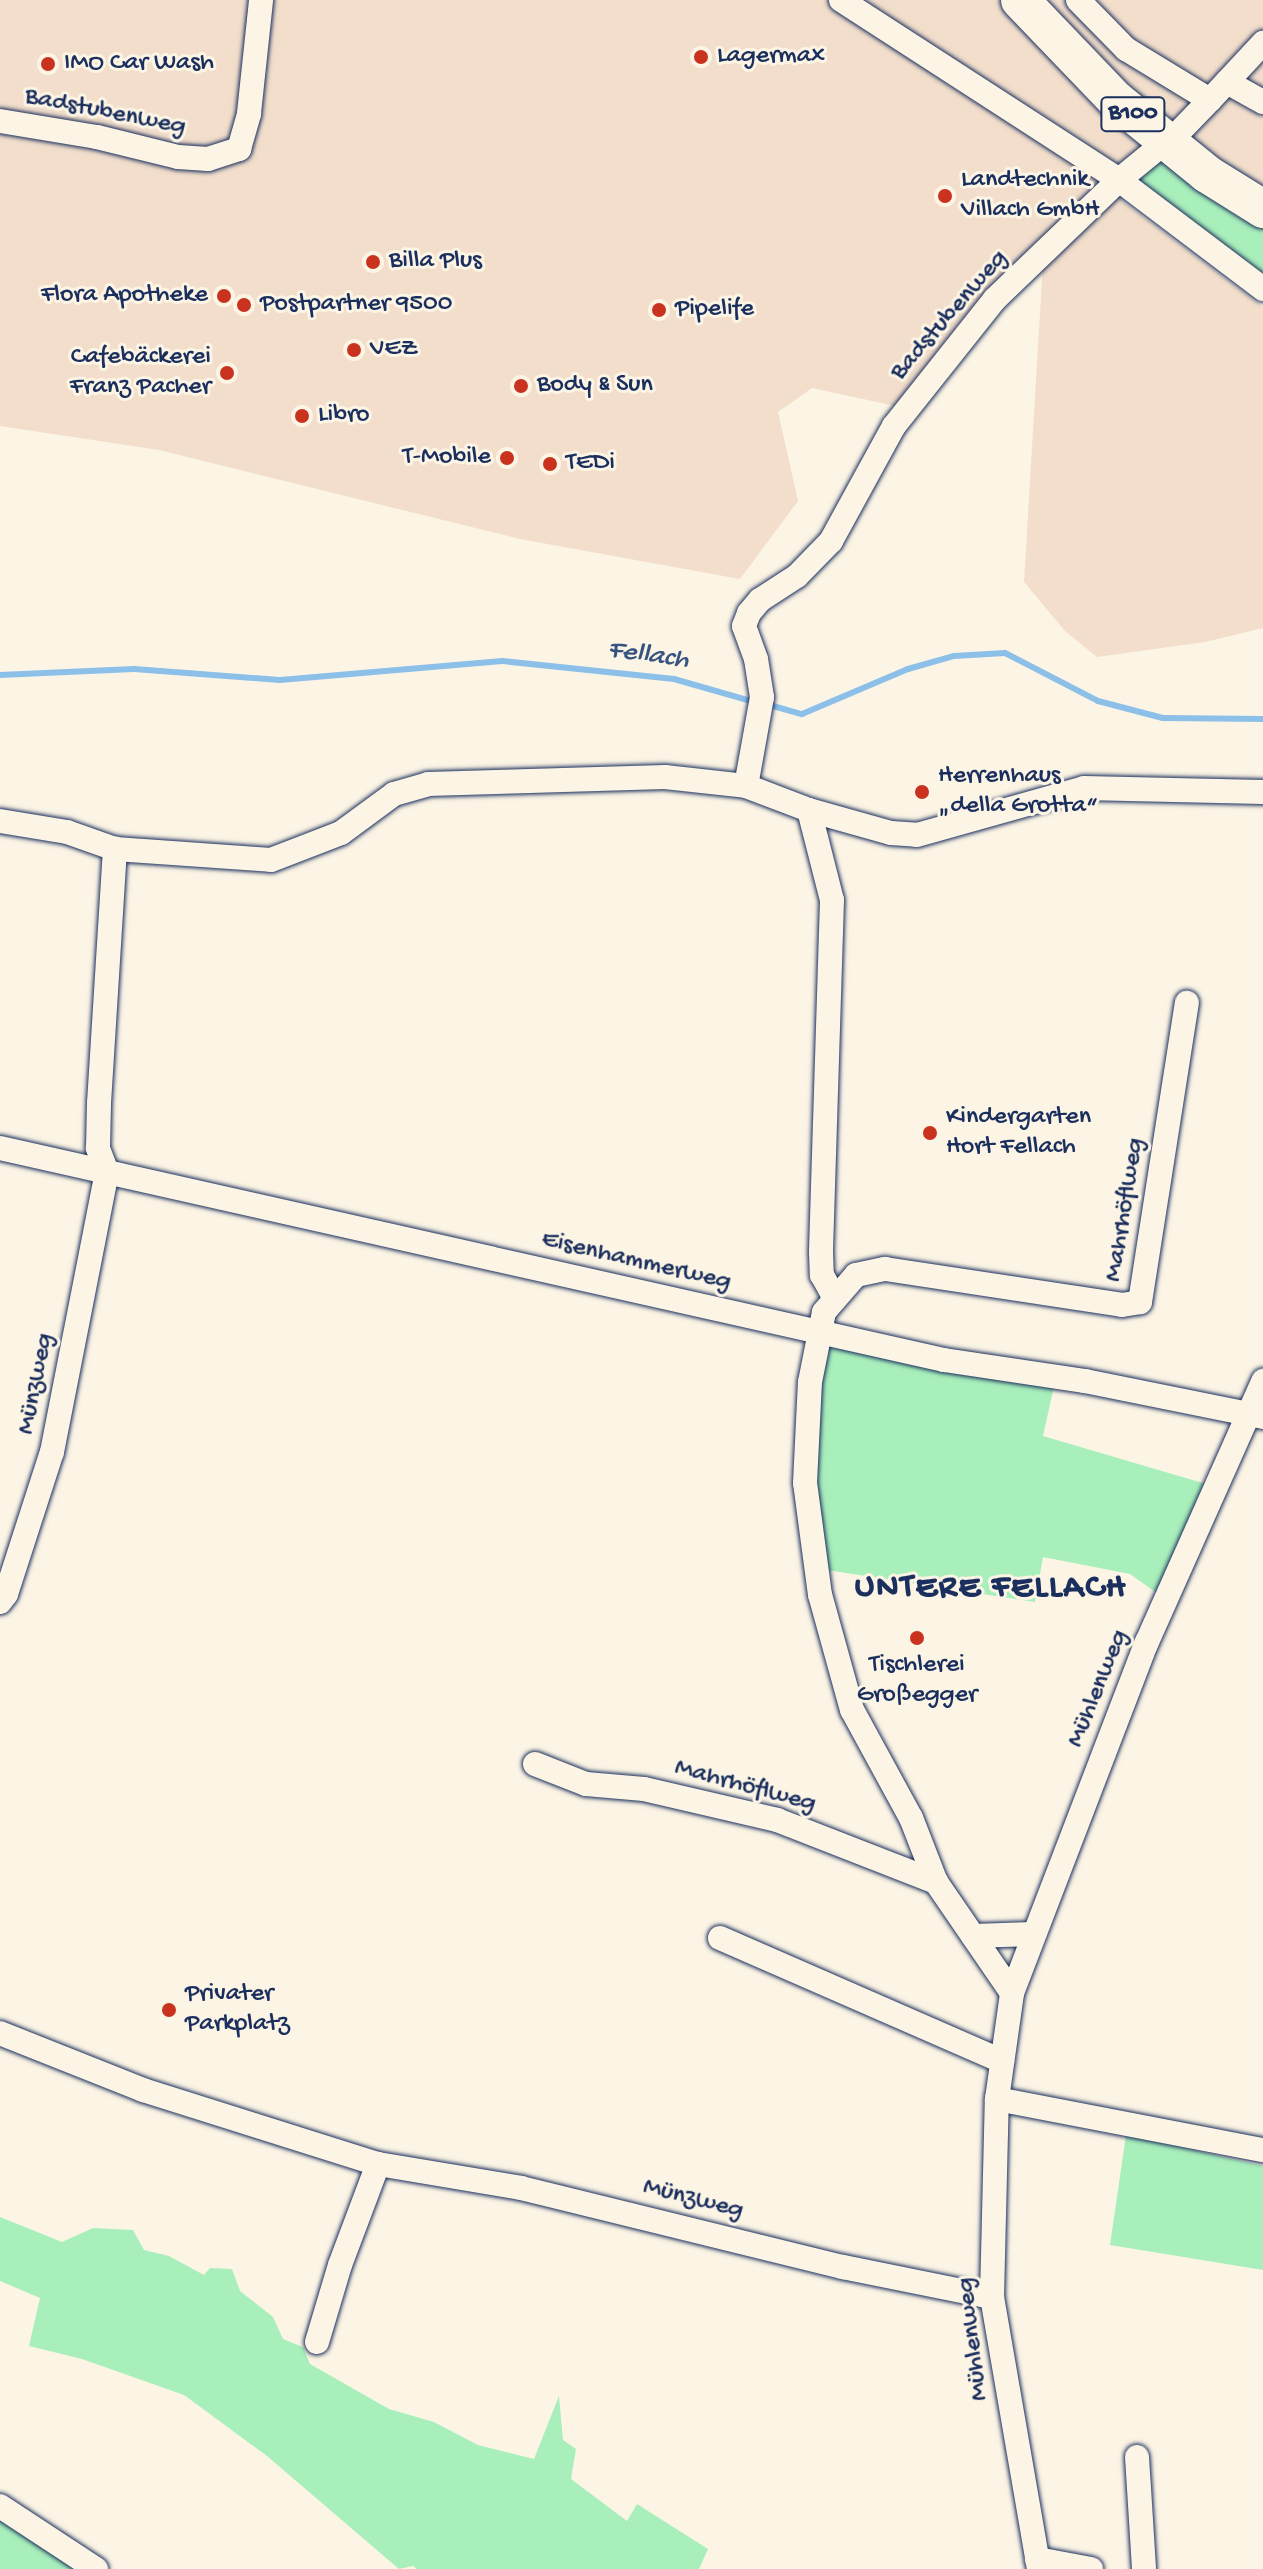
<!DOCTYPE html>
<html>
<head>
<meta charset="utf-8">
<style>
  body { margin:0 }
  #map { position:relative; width:1263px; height:2569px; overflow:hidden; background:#fcf5e5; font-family:"Gochi Hand",sans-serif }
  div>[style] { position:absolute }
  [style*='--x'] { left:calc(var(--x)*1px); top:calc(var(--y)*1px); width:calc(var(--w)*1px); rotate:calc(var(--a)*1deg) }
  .built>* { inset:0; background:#f2decb }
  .green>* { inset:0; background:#a8efbb }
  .stream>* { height:6px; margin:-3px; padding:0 3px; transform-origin:3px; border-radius:3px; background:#8cc0e9 }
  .roads { filter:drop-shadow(0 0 2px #1b2f5e) drop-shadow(0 0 2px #1b2f5e) }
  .minor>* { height:24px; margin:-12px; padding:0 12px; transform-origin:12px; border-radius:12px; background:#fcf5e5 }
  .primary>* { height:38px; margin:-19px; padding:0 19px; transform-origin:19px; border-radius:19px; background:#fcf5e5 }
  .dots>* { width:22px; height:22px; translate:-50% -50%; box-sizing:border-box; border:4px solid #fcf5e5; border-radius:50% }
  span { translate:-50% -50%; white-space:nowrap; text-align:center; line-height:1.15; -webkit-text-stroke:6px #fcf5e5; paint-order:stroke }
  .shield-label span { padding:2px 6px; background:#fcf5e5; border:2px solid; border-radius:6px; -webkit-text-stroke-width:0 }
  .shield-label { font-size:24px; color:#1b2f5e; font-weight:700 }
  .poi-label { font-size:26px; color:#1b2f5e }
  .left { translate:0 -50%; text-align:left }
  .right { translate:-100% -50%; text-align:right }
  .street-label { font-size:26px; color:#1b2f5e }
  .water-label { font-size:28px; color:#375381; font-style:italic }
  .district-label { font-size:34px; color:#1b2f5e; font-weight:700; letter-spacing:2px }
</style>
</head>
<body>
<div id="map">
  <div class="built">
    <i style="clip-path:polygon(0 0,1263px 0,1263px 197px,1165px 133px,900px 407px,812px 388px,778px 412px,798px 501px,740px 579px,520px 539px,159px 450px,0 426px)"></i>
    <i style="clip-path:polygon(1117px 197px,1263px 307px,1263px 628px,1205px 642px,1097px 657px,1065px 631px,1024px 582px,1043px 262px)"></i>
  </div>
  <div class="green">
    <i style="clip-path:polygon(1171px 141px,1263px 200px,1263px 283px,1128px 182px)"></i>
    <i style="clip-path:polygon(825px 1340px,1055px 1382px,1043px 1436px,1213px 1486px,1168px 1601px,1130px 1574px,1043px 1557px,1035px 1602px,820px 1569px,809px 1483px)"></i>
    <i style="clip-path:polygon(1126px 2135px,1263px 2166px,1263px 2270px,1110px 2245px)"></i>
    <i style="clip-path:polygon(0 2217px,62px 2242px,93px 2228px,133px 2230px,144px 2250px,169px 2256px,204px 2275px,210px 2268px,232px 2269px,240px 2291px,273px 2317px,283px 2339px,303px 2347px,310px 2364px,389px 2409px,434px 2422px,478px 2445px,534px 2459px,559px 2396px,563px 2440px,576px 2449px,571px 2479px,627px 2521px,637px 2504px,708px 2549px,699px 2569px,417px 2569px,413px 2566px,399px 2569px,267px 2456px,184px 2395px,82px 2359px,29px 2346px,40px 2298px,0 2281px)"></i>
    <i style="clip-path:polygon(0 2515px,85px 2569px,0 2569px)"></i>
  </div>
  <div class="stream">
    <i style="--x:0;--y:675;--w:134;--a:-2.6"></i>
    <i style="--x:134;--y:669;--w:146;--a:4.3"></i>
    <i style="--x:280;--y:680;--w:223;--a:-4.9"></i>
    <i style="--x:502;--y:661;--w:173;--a:6"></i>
    <i style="--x:674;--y:679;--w:84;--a:15.9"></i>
    <i style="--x:766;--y:704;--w:37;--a:16"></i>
    <i style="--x:802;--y:714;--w:115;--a:-23"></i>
    <i style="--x:908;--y:669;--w:48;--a:-15.8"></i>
    <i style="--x:954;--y:656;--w:51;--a:-3.4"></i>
    <i style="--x:1005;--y:653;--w:105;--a:27.3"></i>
    <i style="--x:1098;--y:701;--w:67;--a:14.7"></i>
    <i style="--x:1163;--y:718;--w:100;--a:0.6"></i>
  </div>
  <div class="roads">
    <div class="minor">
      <i style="--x:841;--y:0;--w:331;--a:32.9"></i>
      <i style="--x:1119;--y:180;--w:181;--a:37.1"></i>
      <i style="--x:1078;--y:0;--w:69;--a:45.6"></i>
      <i style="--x:1126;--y:49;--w:98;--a:31.3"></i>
      <i style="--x:1210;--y:100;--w:40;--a:134"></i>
      <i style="--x:1227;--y:82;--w:41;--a:29.1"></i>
      <i style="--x:1210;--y:100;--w:78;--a:-47.1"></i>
      <i style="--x:0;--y:121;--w:98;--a:9.4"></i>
      <i style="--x:97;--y:137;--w:83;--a:13.9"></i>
      <i style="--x:178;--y:157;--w:30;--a:4"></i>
      <i style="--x:208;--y:159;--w:33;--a:-18"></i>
      <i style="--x:239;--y:149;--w:37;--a:-74"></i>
      <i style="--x:249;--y:113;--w:114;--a:-83.9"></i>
      <i style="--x:746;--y:786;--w:90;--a:-79.8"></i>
      <i style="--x:762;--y:697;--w:38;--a:-99"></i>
      <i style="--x:756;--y:659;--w:35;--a:-110"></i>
      <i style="--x:744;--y:626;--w:14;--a:-69"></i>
      <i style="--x:749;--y:613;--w:17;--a:-50"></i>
      <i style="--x:760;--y:600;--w:44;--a:-33"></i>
      <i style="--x:797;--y:576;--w:49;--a:-45.8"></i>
      <i style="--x:831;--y:541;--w:131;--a:-61.3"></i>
      <i style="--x:894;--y:426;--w:162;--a:-51.5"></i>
      <i style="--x:995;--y:299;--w:172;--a:-43.8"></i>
      <i style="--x:1119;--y:180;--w:43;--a:-39.3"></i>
      <i style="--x:809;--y:810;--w:93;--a:75.7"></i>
      <i style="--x:832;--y:900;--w:352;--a:91.8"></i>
      <i style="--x:821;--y:1252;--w:23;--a:88"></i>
      <i style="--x:822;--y:1275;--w:26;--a:61"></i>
      <i style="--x:0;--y:821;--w:68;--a:9.3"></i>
      <i style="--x:67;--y:832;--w:51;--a:19.5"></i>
      <i style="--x:115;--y:849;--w:156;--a:4"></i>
      <i style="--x:271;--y:860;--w:75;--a:-21.1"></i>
      <i style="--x:341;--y:833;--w:66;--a:-36.3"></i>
      <i style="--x:394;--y:794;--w:35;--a:-16"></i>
      <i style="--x:428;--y:784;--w:237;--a:-1.7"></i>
      <i style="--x:665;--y:777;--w:81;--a:6.3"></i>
      <i style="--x:746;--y:786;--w:67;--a:20.9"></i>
      <i style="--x:809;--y:810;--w:85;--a:15.7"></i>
      <i style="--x:891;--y:833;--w:26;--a:4"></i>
      <i style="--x:917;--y:835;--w:173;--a:-15.7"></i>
      <i style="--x:1084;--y:788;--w:179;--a:1.3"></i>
      <i style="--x:0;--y:1148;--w:968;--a:12.66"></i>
      <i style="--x:944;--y:1360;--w:143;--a:8.5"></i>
      <i style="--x:1085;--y:1381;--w:182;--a:11.4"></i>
      <i style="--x:107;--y:1172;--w:26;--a:-111"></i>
      <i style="--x:98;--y:1148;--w:45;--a:-88.7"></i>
      <i style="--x:99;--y:1103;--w:255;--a:-86.4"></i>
      <i style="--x:0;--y:1602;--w:10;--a:-53"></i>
      <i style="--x:6;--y:1594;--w:149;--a:-72.1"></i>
      <i style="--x:52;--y:1452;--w:285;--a:-78.9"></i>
      <i style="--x:535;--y:1764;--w:55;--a:21.4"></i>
      <i style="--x:586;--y:1784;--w:58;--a:4.9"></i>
      <i style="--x:644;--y:1789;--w:137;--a:13.1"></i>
      <i style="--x:777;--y:1820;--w:171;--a:21.3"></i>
      <i style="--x:973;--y:1936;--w:60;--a:-1.9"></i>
      <i style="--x:720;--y:1938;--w:308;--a:23.6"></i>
      <i style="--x:1012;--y:1993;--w:135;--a:-124.4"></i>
      <i style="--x:936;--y:1882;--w:69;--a:-111.3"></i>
      <i style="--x:911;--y:1818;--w:123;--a:-118.6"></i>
      <i style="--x:852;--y:1710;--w:119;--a:-105.5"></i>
      <i style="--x:820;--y:1595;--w:113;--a:-97.6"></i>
      <i style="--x:805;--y:1483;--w:101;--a:-87.2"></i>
      <i style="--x:810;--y:1382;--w:71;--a:-78.7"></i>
      <i style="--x:824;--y:1312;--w:49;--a:-49.1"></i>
      <i style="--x:856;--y:1275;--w:30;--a:-12"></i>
      <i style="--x:885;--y:1269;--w:240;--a:8.6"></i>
      <i style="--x:1122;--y:1305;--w:18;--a:-9"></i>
      <i style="--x:1140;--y:1302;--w:303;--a:-81.1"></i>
      <i style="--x:0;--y:2033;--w:154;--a:21.7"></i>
      <i style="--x:143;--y:2090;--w:246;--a:17.5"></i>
      <i style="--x:378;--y:2164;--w:145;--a:9.5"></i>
      <i style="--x:521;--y:2188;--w:332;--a:13.8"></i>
      <i style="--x:843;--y:2267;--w:152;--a:11.4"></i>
      <i style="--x:997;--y:2099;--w:271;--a:10.9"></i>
      <i style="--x:317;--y:2342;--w:80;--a:-73.4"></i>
      <i style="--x:340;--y:2265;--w:108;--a:-69.4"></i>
      <i style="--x:1137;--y:2457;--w:112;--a:86.4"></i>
      <i style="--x:0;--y:2506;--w:115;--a:33.3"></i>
      <i style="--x:1037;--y:2559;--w:55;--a:10.5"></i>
      <i style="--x:1039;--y:2569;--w:276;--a:-99.8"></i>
      <i style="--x:992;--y:2297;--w:198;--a:-88.6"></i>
      <i style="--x:997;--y:2099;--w:107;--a:-81.9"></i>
      <i style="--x:1012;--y:1993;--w:376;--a:-69"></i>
      <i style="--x:1147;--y:1642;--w:286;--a:-66"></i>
    </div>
    <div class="primary">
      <i style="--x:1020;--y:0;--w:139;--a:46.2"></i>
      <i style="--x:1116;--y:100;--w:117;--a:39.1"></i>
      <i style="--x:1207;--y:174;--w:66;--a:32"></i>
    </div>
  </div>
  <div class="dots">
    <i style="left:701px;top:57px;background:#c8321e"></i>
    <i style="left:48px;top:64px;background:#c8321e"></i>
    <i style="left:945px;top:196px;background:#c8321e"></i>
    <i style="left:373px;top:262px;background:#c8321e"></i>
    <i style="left:224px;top:296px;background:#c8321e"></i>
    <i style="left:244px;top:305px;background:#c8321e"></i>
    <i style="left:659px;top:310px;background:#c8321e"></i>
    <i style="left:354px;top:350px;background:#c8321e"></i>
    <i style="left:227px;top:373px;background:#c8321e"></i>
    <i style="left:521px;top:386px;background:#c8321e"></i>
    <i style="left:302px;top:416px;background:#c8321e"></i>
    <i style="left:507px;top:458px;background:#c8321e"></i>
    <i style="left:550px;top:464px;background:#c8321e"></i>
    <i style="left:922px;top:792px;background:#c8321e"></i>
    <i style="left:930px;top:1133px;background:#c8321e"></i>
    <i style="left:917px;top:1638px;background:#c8321e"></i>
    <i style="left:169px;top:2010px;background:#c8321e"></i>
  </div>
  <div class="shield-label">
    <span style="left:1133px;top:114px">B100</span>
  </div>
  <div class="poi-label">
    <span class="left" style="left:717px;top:57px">Lagermax</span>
    <span class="left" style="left:64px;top:64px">IMO Car Wash</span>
    <span class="left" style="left:961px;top:196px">Landtechnik<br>Villach GmbH</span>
    <span class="left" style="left:389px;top:262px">Billa Plus</span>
    <span class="right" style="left:208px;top:296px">Flora Apotheke</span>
    <span class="left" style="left:260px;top:305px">Postpartner 9500</span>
    <span class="left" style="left:675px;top:310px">Pipelife</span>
    <span class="left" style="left:370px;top:350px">VEZ</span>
    <span class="right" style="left:211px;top:373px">Cafebäckerei<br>Franz Pacher</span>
    <span class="left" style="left:537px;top:386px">Body &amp; Sun</span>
    <span class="left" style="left:318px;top:416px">Libro</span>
    <span class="right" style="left:491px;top:458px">T-Mobile</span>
    <span class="left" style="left:566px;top:464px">TEDi</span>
    <span class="left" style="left:938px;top:792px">Herrenhaus<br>„della Grotta“</span>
    <span class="left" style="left:946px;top:1133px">Kindergarten<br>Hort Fellach</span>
    <span style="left:917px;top:1681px">Tischlerei<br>Großegger</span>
    <span class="left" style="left:185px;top:2010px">Privater<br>Parkplatz</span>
  </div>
  <div class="street-label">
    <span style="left:105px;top:113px;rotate:11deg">Badstubenweg</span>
    <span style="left:950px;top:316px;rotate:-49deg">Badstubenweg</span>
    <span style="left:1126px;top:1210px;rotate:-81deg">Mahrhöflweg</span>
    <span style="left:636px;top:1262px;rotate:13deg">Eisenhammerweg</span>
    <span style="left:37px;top:1384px;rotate:-79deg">Münzweg</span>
    <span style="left:1099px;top:1689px;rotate:-68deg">Mühlenweg</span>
    <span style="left:745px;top:1787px;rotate:15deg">Mahrhöflweg</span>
    <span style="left:693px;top:2200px;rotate:14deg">Münzweg</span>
    <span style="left:974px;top:2339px;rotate:-97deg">Mühlenweg</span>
  </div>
  <div class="water-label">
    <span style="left:648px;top:656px;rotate:8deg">Fellach</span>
  </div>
  <div class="district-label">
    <span style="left:991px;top:1590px">UNTERE FELLACH</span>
  </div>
</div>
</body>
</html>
